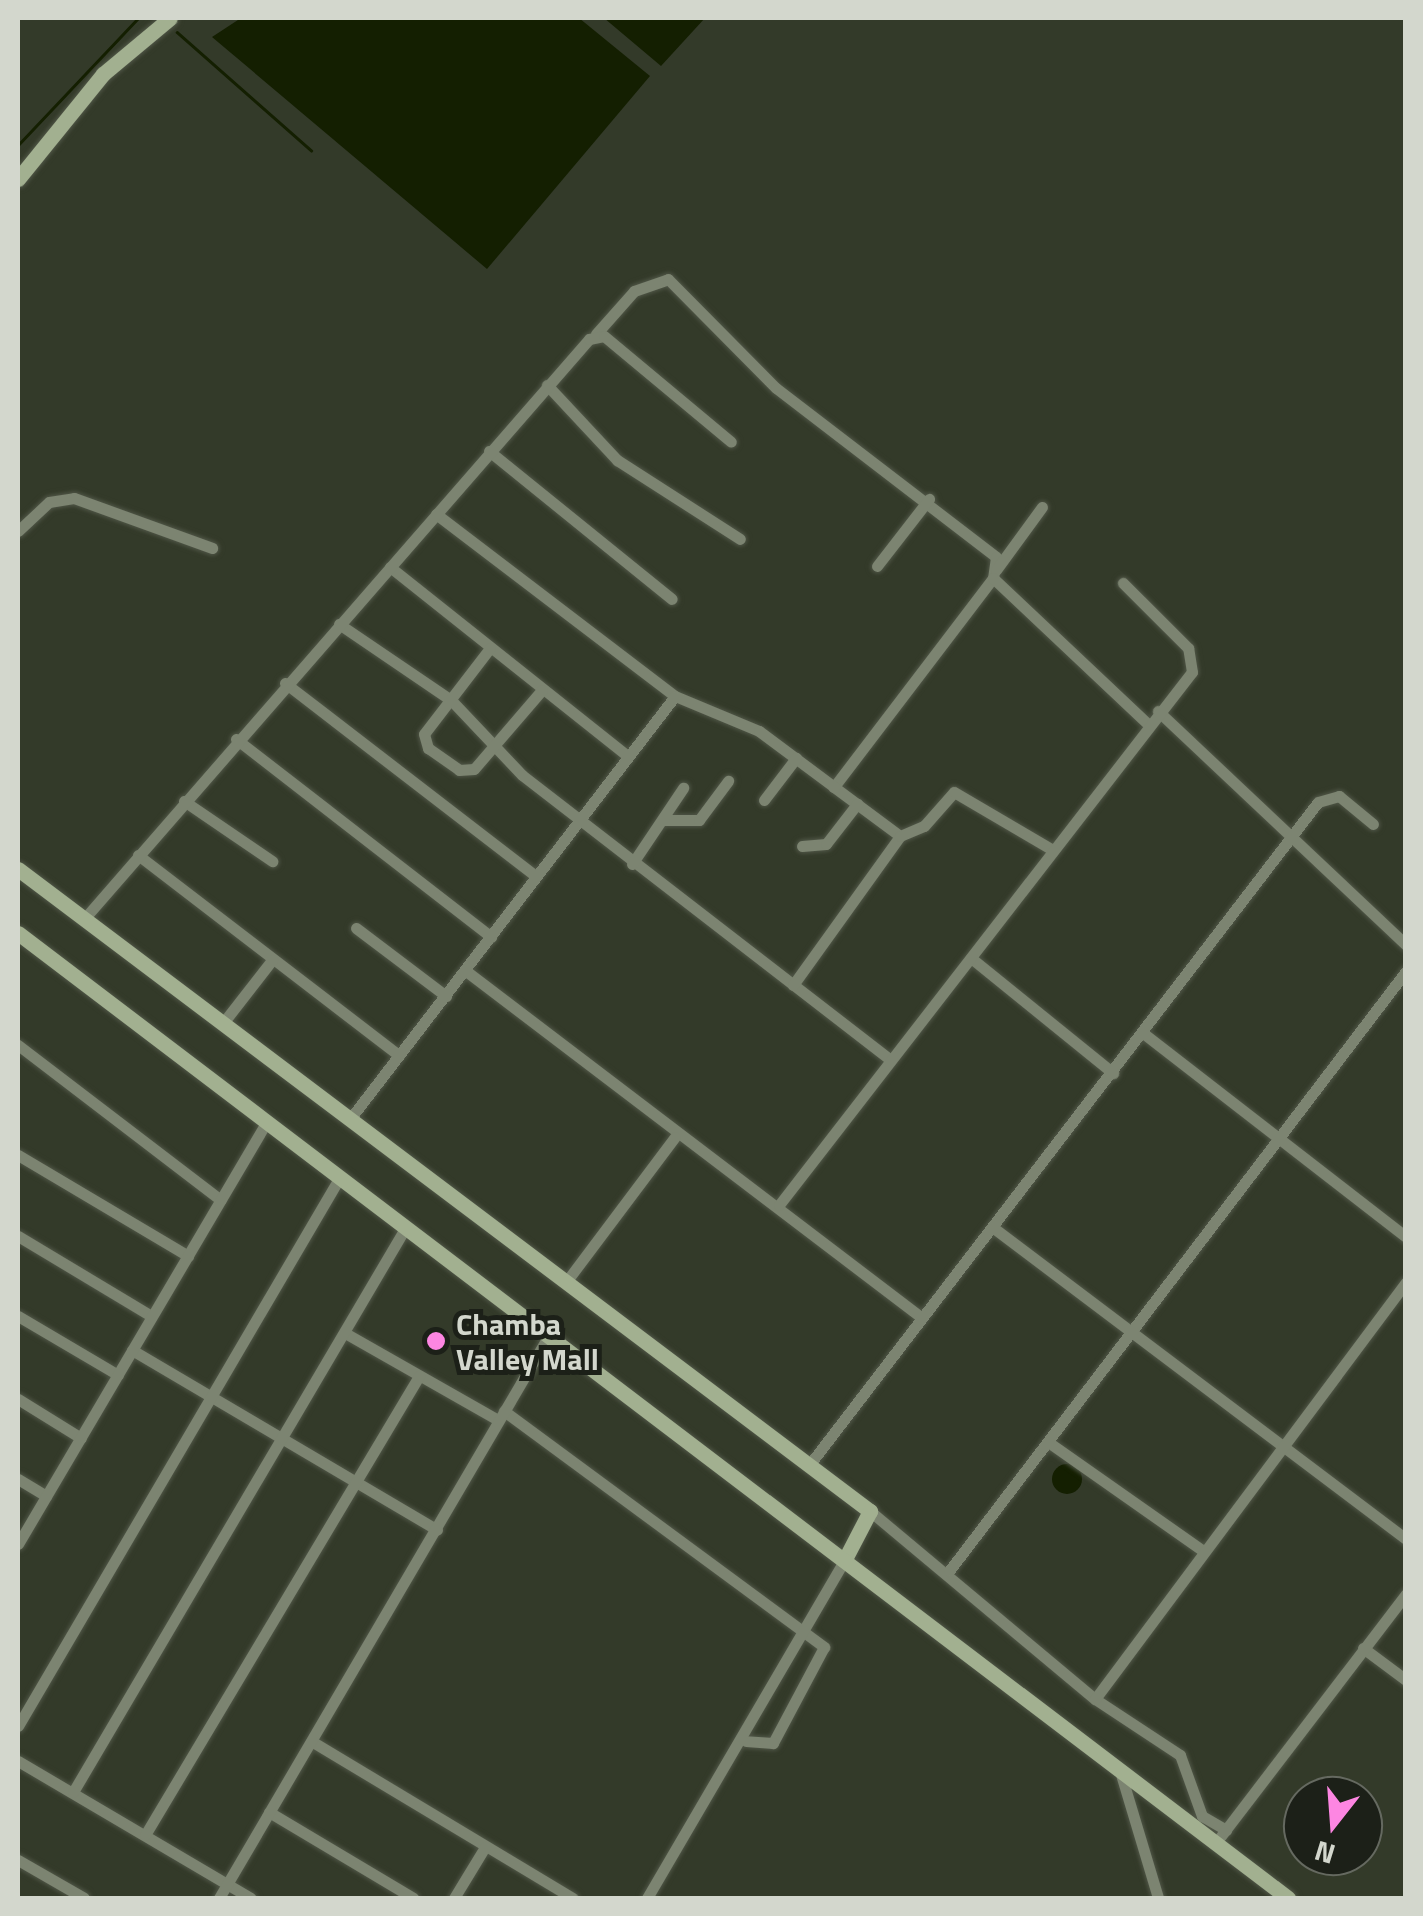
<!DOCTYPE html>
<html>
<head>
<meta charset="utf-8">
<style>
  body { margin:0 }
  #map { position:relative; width:1423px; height:1916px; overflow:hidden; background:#333a29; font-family:"Titillium Web",sans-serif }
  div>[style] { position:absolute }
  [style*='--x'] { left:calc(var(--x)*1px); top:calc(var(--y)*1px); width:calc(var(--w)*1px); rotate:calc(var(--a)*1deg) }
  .water>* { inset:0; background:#141f01 }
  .round { border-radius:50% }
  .stream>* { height:2.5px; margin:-1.25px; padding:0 1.25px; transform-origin:1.25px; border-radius:1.25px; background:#141f01 }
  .roads { filter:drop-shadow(0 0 2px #505647) drop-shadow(0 0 2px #505647) }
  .street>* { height:11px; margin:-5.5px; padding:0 5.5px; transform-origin:5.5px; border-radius:5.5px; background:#7c8471 }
  .secondary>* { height:15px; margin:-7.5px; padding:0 7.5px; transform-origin:7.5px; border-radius:7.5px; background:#a2b090 }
  .dots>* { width:28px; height:28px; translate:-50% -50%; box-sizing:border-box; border:5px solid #1c2018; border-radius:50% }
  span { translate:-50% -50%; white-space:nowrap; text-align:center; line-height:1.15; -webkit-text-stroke:10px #1c2018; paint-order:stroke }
  .poi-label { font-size:30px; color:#d3d7cd; font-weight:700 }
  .left { translate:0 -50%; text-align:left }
  .frame { position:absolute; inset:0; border:20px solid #d3d7cd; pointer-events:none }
  .north { position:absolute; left:1283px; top:1776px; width:100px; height:100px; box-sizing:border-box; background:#1c2018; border:2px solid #656960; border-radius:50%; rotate:197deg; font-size:28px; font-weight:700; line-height:40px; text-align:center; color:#d3d7cd }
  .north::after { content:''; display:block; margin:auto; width:35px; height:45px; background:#fd86e2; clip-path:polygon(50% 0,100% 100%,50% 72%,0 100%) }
</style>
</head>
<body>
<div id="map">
  <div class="water">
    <i style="clip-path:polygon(241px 18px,579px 18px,650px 76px,487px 269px,212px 37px)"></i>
    <i style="clip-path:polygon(604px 18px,705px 18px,661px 66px)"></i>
    <i class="round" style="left:1052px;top:1464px;width:30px;height:30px"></i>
  </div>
  <div class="stream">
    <i style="--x:177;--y:32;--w:179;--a:41.4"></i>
    <i style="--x:18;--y:145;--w:175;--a:-46.6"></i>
  </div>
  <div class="roads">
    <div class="street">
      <i style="--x:596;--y:334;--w:57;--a:-48.5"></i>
      <i style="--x:634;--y:291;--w:36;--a:-19"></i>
      <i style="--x:668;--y:279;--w:153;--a:45.3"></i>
      <i style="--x:776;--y:388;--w:277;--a:37.5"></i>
      <i style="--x:996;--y:557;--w:21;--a:98"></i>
      <i style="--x:993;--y:578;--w:263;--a:127.3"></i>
      <i style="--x:834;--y:787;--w:82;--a:36.6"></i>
      <i style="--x:547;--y:385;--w:103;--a:47"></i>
      <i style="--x:617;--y:460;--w:146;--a:32.7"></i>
      <i style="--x:489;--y:451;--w:235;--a:39"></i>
      <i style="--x:436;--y:514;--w:300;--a:37.3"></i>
      <i style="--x:675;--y:696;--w:91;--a:22.6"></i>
      <i style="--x:759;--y:731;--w:94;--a:36.7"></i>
      <i style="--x:18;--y:531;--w:42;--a:-43.1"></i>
      <i style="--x:49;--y:502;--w:25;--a:-9"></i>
      <i style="--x:74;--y:498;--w:147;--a:19.9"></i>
      <i style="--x:877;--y:566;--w:85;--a:-52.2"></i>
      <i style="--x:390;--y:567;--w:304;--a:38.5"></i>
      <i style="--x:996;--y:570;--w:78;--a:-53.9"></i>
      <i style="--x:993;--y:578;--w:212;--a:43.3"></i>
      <i style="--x:339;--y:624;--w:135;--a:34.2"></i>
      <i style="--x:451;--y:700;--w:103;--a:46.6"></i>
      <i style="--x:522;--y:775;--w:465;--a:37.7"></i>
      <i style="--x:490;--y:648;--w:108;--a:127.5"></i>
      <i style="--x:424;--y:734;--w:15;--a:74"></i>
      <i style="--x:428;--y:748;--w:38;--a:35"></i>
      <i style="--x:459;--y:770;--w:15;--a:-4"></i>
      <i style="--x:474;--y:769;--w:104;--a:-49.3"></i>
      <i style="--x:285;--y:683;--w:317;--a:37.6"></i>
      <i style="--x:1158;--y:711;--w:341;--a:43.3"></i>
      <i style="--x:236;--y:739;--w:323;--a:37.8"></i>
      <i style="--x:764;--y:800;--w:53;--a:-52.7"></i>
      <i style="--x:184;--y:801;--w:107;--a:34.3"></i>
      <i style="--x:664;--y:820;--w:35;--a:0"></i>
      <i style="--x:699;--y:820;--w:49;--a:-53.4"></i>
      <i style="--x:802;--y:846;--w:24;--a:-5"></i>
      <i style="--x:826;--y:844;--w:51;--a:-52.2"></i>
      <i style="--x:138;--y:855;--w:329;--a:37.5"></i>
      <i style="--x:632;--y:864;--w:92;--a:-56.1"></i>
      <i style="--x:84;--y:919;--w:769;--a:-48.95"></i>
      <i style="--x:589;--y:339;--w:15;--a:-11"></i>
      <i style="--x:604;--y:336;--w:165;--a:39.8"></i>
      <i style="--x:356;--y:928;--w:113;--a:37.1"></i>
      <i style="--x:971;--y:958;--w:183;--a:39"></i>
      <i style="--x:466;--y:971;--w:573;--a:37.27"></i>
      <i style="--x:793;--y:985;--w:183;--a:-54.3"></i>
      <i style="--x:900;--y:836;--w:26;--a:-23"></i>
      <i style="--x:924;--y:826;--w:45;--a:-48.6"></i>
      <i style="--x:954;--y:792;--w:113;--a:30.4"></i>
      <i style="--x:223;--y:1023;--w:80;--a:-52.1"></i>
      <i style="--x:1143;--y:1033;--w:333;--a:37.8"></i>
      <i style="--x:18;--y:1045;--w:255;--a:37.4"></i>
      <i style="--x:350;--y:1119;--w:533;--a:-52.46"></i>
      <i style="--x:18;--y:1155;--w:198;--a:30.7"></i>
      <i style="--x:779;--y:1205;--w:674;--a:-52.23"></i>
      <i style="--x:1192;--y:672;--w:24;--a:-99"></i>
      <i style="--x:1188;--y:648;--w:92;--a:-135"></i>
      <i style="--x:995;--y:1229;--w:515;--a:37.03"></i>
      <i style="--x:18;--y:1236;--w:155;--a:31"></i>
      <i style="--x:566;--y:1282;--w:181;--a:-53.1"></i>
      <i style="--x:18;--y:1316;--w:116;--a:30.5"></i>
      <i style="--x:345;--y:1333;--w:176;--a:29.6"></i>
      <i style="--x:132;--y:1350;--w:354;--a:30.5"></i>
      <i style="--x:18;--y:1399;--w:74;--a:31.8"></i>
      <i style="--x:504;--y:1411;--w:398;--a:36.4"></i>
      <i style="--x:824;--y:1647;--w:109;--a:118"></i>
      <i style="--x:773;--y:1743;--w:27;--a:-176"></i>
      <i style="--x:1051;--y:1444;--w:184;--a:35.1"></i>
      <i style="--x:810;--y:1464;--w:834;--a:-52.5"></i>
      <i style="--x:1318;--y:802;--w:22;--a:-16"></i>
      <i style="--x:1339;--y:796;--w:44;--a:39.5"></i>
      <i style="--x:18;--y:1479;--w:33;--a:31"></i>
      <i style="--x:870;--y:1511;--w:293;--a:39.9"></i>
      <i style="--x:1095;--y:1699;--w:102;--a:33.4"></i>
      <i style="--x:1180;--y:1755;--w:65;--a:70.2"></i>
      <i style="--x:1202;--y:1816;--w:28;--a:30"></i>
      <i style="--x:18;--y:1544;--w:490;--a:-59.5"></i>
      <i style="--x:949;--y:1571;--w:754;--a:-52.7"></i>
      <i style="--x:1363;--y:1648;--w:54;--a:36.7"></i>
      <i style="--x:1095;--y:1699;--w:520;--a:-53.28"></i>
      <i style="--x:18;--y:1726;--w:636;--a:-59.61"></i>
      <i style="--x:313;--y:1742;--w:303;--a:31"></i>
      <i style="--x:18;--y:1761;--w:270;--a:30.5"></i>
      <i style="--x:1120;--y:1771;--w:133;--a:73.3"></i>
      <i style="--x:73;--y:1792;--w:656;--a:-59.49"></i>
      <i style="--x:269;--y:1812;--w:168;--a:30.8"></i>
      <i style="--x:145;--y:1835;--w:535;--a:-59.16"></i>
      <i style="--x:1221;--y:1836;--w:305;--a:-52.6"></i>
      <i style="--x:18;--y:1860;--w:76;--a:29.9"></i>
      <i style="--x:219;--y:1898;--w:653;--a:-59.62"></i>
      <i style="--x:454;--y:1898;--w:60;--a:-58.7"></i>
      <i style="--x:647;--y:1898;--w:393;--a:-59.7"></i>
    </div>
    <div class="secondary">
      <i style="--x:18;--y:179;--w:135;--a:-51"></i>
      <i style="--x:103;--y:74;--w:87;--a:-39.9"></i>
      <i style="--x:18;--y:869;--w:1067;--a:37"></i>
      <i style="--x:870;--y:1511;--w:54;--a:117.5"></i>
      <i style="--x:18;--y:933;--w:1595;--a:37.23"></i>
    </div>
  </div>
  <div class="dots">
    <i style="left:436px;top:1341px;background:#fd86e2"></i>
  </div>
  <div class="poi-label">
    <span class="left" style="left:456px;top:1341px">Chamba<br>Valley Mall</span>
  </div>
  <div class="frame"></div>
  <div class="north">N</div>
</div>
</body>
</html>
